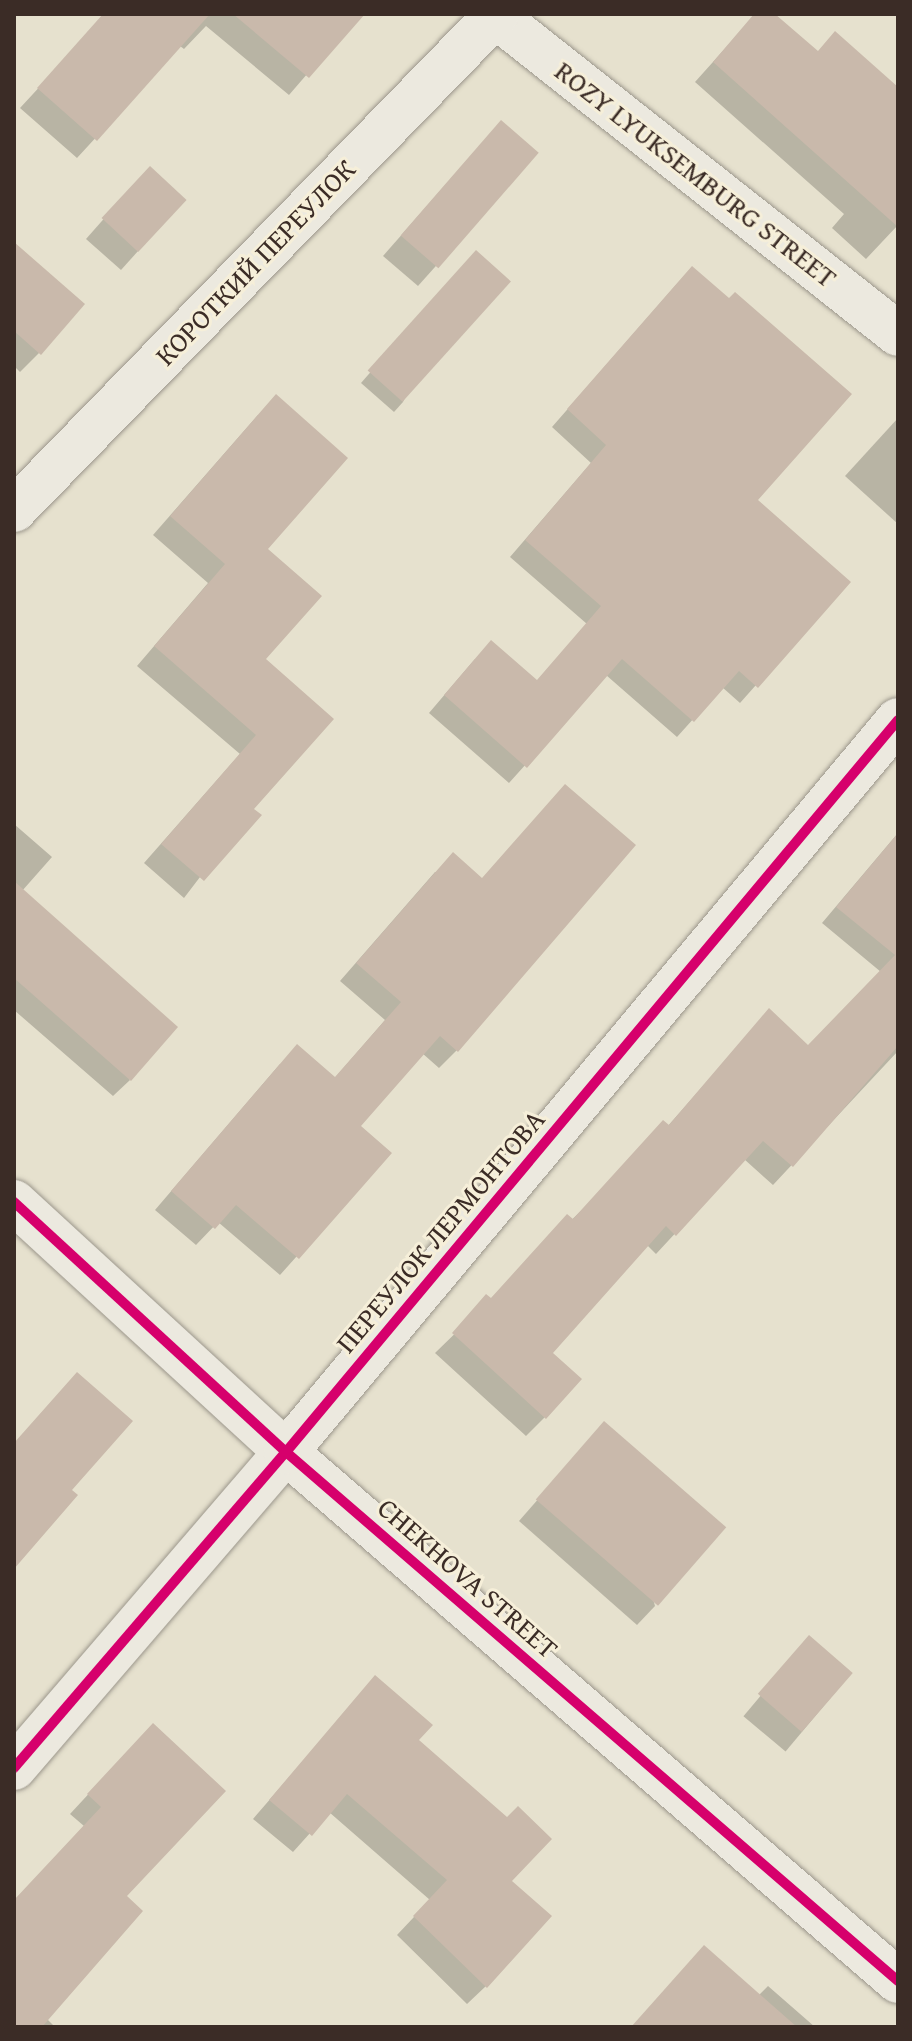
<!DOCTYPE html>
<html>
<head>
<meta charset="utf-8">
<style>
  body { margin:0 }
  #map { position:relative; width:912px; height:2041px; overflow:hidden; background:#e6e1ce; font-family:"Gentium Book Plus",serif }
  div>[style] { position:absolute }
  [style*='--x'] { left:calc(var(--x)*1px); top:calc(var(--y)*1px); width:calc(var(--w)*1px); rotate:calc(var(--a)*1deg) }
  .shadow>* { inset:0; background:#0003; transform-origin:0 0 }
  .building>* { inset:0; background:#c9b9ab; transform-origin:0 0 }
  .roads { filter:drop-shadow(0 0 2px #9c978c) drop-shadow(0 0 2px #9c978c) }
  .minor>* { height:44px; margin:-22px; padding:0 22px; transform-origin:22px; border-radius:22px; background:#ece9df }
  .cycleway>* { height:10px; margin:-5px; padding:0 5px; transform-origin:5px; border-radius:5px; background:#d6006c }
  span { translate:-50% -50%; white-space:nowrap; text-align:center; line-height:1.15; -webkit-text-stroke:6px #f6efd9; paint-order:stroke }
  .street-label { font-size:28px; color:#3b2c26 }
  .frame { position:absolute; inset:0; border:16px solid #3b2c26; pointer-events:none }
</style>
</head>
<body>
<div id="map">
  <div class="shadow">
    <i style="clip-path:polygon(107px 14px,359px 14px,289px 95px,206px 26px,184px 49px,180px 46px,77px 158px,20px 108px)"></i>
    <i style="clip-path:polygon(756px 14px,772px 14px,898px 124px,898px 225px,866px 259px,832px 228px,844px 214px,695px 82px)"></i>
    <i style="clip-path:polygon(483px 142px,537px 153px,418px 286px,383px 256px)"></i>
    <i style="clip-path:polygon(131px 188px,184px 200px,121px 270px,86px 239px)"></i>
    <i style="clip-path:polygon(14px 244px,39px 353px,20px 372px,14px 366px)"></i>
    <i style="clip-path:polygon(466px 263px,403px 402px,394px 412px,361px 383px)"></i>
    <i style="clip-path:polygon(676px 285px,756px 501px,848px 582px,740px 703px,722px 687px,677px 737px,606px 675px,509px 783px,429px 713px,475px 659px,536px 682px,587px 624px,510px 557px,591px 463px,552px 427px)"></i>
    <i style="clip-path:polygon(258px 415px,266px 549px,252px 809px,184px 898px,144px 863px,240px 754px,137px 666px,208px 583px,153px 535px)"></i>
    <i style="clip-path:polygon(898px 418px,898px 524px,845px 476px)"></i>
    <i style="clip-path:polygon(14px 824px,52px 857px,22px 891px,130px 1080px,113px 1096px,14px 1010px)"></i>
    <i style="clip-path:polygon(898px 833px,898px 1051px,773px 1185px,744px 1159px,656px 1254px,647px 1245px,550px 1354px,545px 1417px,526px 1436px,435px 1353px,667px 1127px,769px 1011px,808px 1047px,881px 972px,822px 923px)"></i>
    <i style="clip-path:polygon(435px 872px,481px 880px,457px 1050px,439px 1068px,422px 1053px,358px 1126px,389px 1153px,280px 1275px,218px 1222px,196px 1245px,155px 1210px,280px 1064px,334px 1079px,385px 1020px,340px 981px)"></i>
    <i style="clip-path:polygon(604px 1424px,655px 1606px,637px 1625px,519px 1521px)"></i>
    <i style="left:809px;top:1638px;width:55px;height:102px;rotate:40deg"></i>
    <i style="clip-path:polygon(375px 1678px,510px 1881px,486px 1986px,467px 2004px,397px 1935px,430px 1900px,329px 1812px,293px 1852px,253px 1819px)"></i>
    <i style="clip-path:polygon(134px 1745px,125px 1896px,47px 2019px,55px 2027px,14px 2027px,14px 1902px,84px 1826px,70px 1814px)"></i>
    <i style="clip-path:polygon(768px 1986px,815px 2027px,632px 2027px,758px 1996px)"></i>
  </div>
  <div class="building">
    <i style="clip-path:polygon(103px 14px,210px 14px,97px 141px,37px 88px)"></i>
    <i style="clip-path:polygon(233px 14px,365px 14px,309px 78px)"></i>
    <i style="clip-path:polygon(754px 14px,775px 14px,818px 51px,835px 31px,898px 87px,898px 227px,713px 62px)"></i>
    <i style="left:501px;top:120px;width:50px;height:153px;rotate:41deg"></i>
    <i style="left:150px;top:166px;width:50px;height:71px;rotate:43deg"></i>
    <i style="clip-path:polygon(14px 242px,85px 304px,41px 355px,14px 331px)"></i>
    <i style="left:476px;top:250px;width:47px;height:162px;rotate:42deg"></i>
    <i style="clip-path:polygon(692px 266px,729px 298px,735px 292px,852px 394px,758px 500px,851px 582px,758px 688px,739px 671px,694px 722px,622px 659px,527px 768px,444px 695px,491px 640px,537px 680px,601px 606px,525px 540px,606px 445px,567px 409px)"></i>
    <i style="clip-path:polygon(276px 394px,348px 458px,268px 549px,322px 596px,266px 659px,334px 719px,254px 809px,262px 815px,204px 881px,161px 844px,256px 735px,154px 646px,225px 564px,170px 516px)"></i>
    <i style="clip-path:polygon(565px 784px,636px 845px,458px 1052px,440px 1036px,361px 1126px,392px 1153px,299px 1259px,236px 1205px,215px 1229px,171px 1191px,297px 1044px,335px 1077px,401px 1002px,356px 963px,453px 852px,482px 878px)"></i>
    <i style="clip-path:polygon(898px 833px,898px 1046px,793px 1167px,763px 1141px,676px 1236px,666px 1226px,553px 1353px,582px 1379px,546px 1419px,452px 1333px,486px 1294px,491px 1298px,567px 1214px,573px 1219px,663px 1120px,669px 1125px,769px 1008px,808px 1045px,895px 955px,836px 907px)"></i>
    <i style="clip-path:polygon(14px 881px,178px 1027px,131px 1081px,14px 978px)"></i>
    <i style="clip-path:polygon(77px 1372px,133px 1421px,72px 1490px,78px 1495px,14px 1569px,14px 1443px)"></i>
    <i style="left:604px;top:1421px;width:162px;height:104px;rotate:41deg"></i>
    <i style="left:809px;top:1635px;width:58px;height:78px;rotate:41deg"></i>
    <i style="clip-path:polygon(375px 1675px,433px 1725px,419px 1740px,507px 1817px,518px 1806px,552px 1839px,512px 1881px,552px 1916px,487px 1988px,413px 1916px,447px 1880px,347px 1794px,312px 1836px,269px 1800px)"></i>
    <i style="clip-path:polygon(153px 1723px,226px 1791px,127px 1896px,143px 1911px,42px 2027px,14px 2027px,14px 1900px,101px 1807px,87px 1794px)"></i>
    <i style="clip-path:polygon(704px 1945px,797px 2027px,631px 2027px)"></i>
  </div>
  <div class="roads">
    <div class="minor">
      <i style="--x:493;--y:14;--w:516;--a:38.31"></i>
      <i style="--x:14;--y:510;--w:692;--a:-45.76"></i>
      <i style="--x:14;--y:1202;--w:369;--a:42.6"></i>
      <i style="--x:286;--y:1452;--w:809;--a:40.84"></i>
      <i style="--x:14;--y:1768;--w:417;--a:-49.3"></i>
      <i style="--x:286;--y:1452;--w:954;--a:-50.1"></i>
    </div>
  </div>
  <div class="cycleway">
    <i style="--x:14;--y:1202;--w:369;--a:42.6"></i>
    <i style="--x:286;--y:1452;--w:809;--a:40.84"></i>
    <i style="--x:14;--y:1768;--w:417;--a:-49.3"></i>
    <i style="--x:286;--y:1452;--w:954;--a:-50.1"></i>
  </div>
  <div class="street-label">
    <span style="left:696px;top:174px;rotate:38deg">ROZY LYUKSEMBURG STREET</span>
    <span style="left:255px;top:262px;rotate:-46deg">КОРОТКИЙ ПЕРЕУЛОК</span>
    <span style="left:440px;top:1231px;rotate:-50deg">ПЕРЕУЛОК ЛЕРМОНТОВА</span>
    <span style="left:468px;top:1578px;rotate:41deg">CHEKHOVA STREET</span>
  </div>
  <div class="frame"></div>
</div>
</body>
</html>
